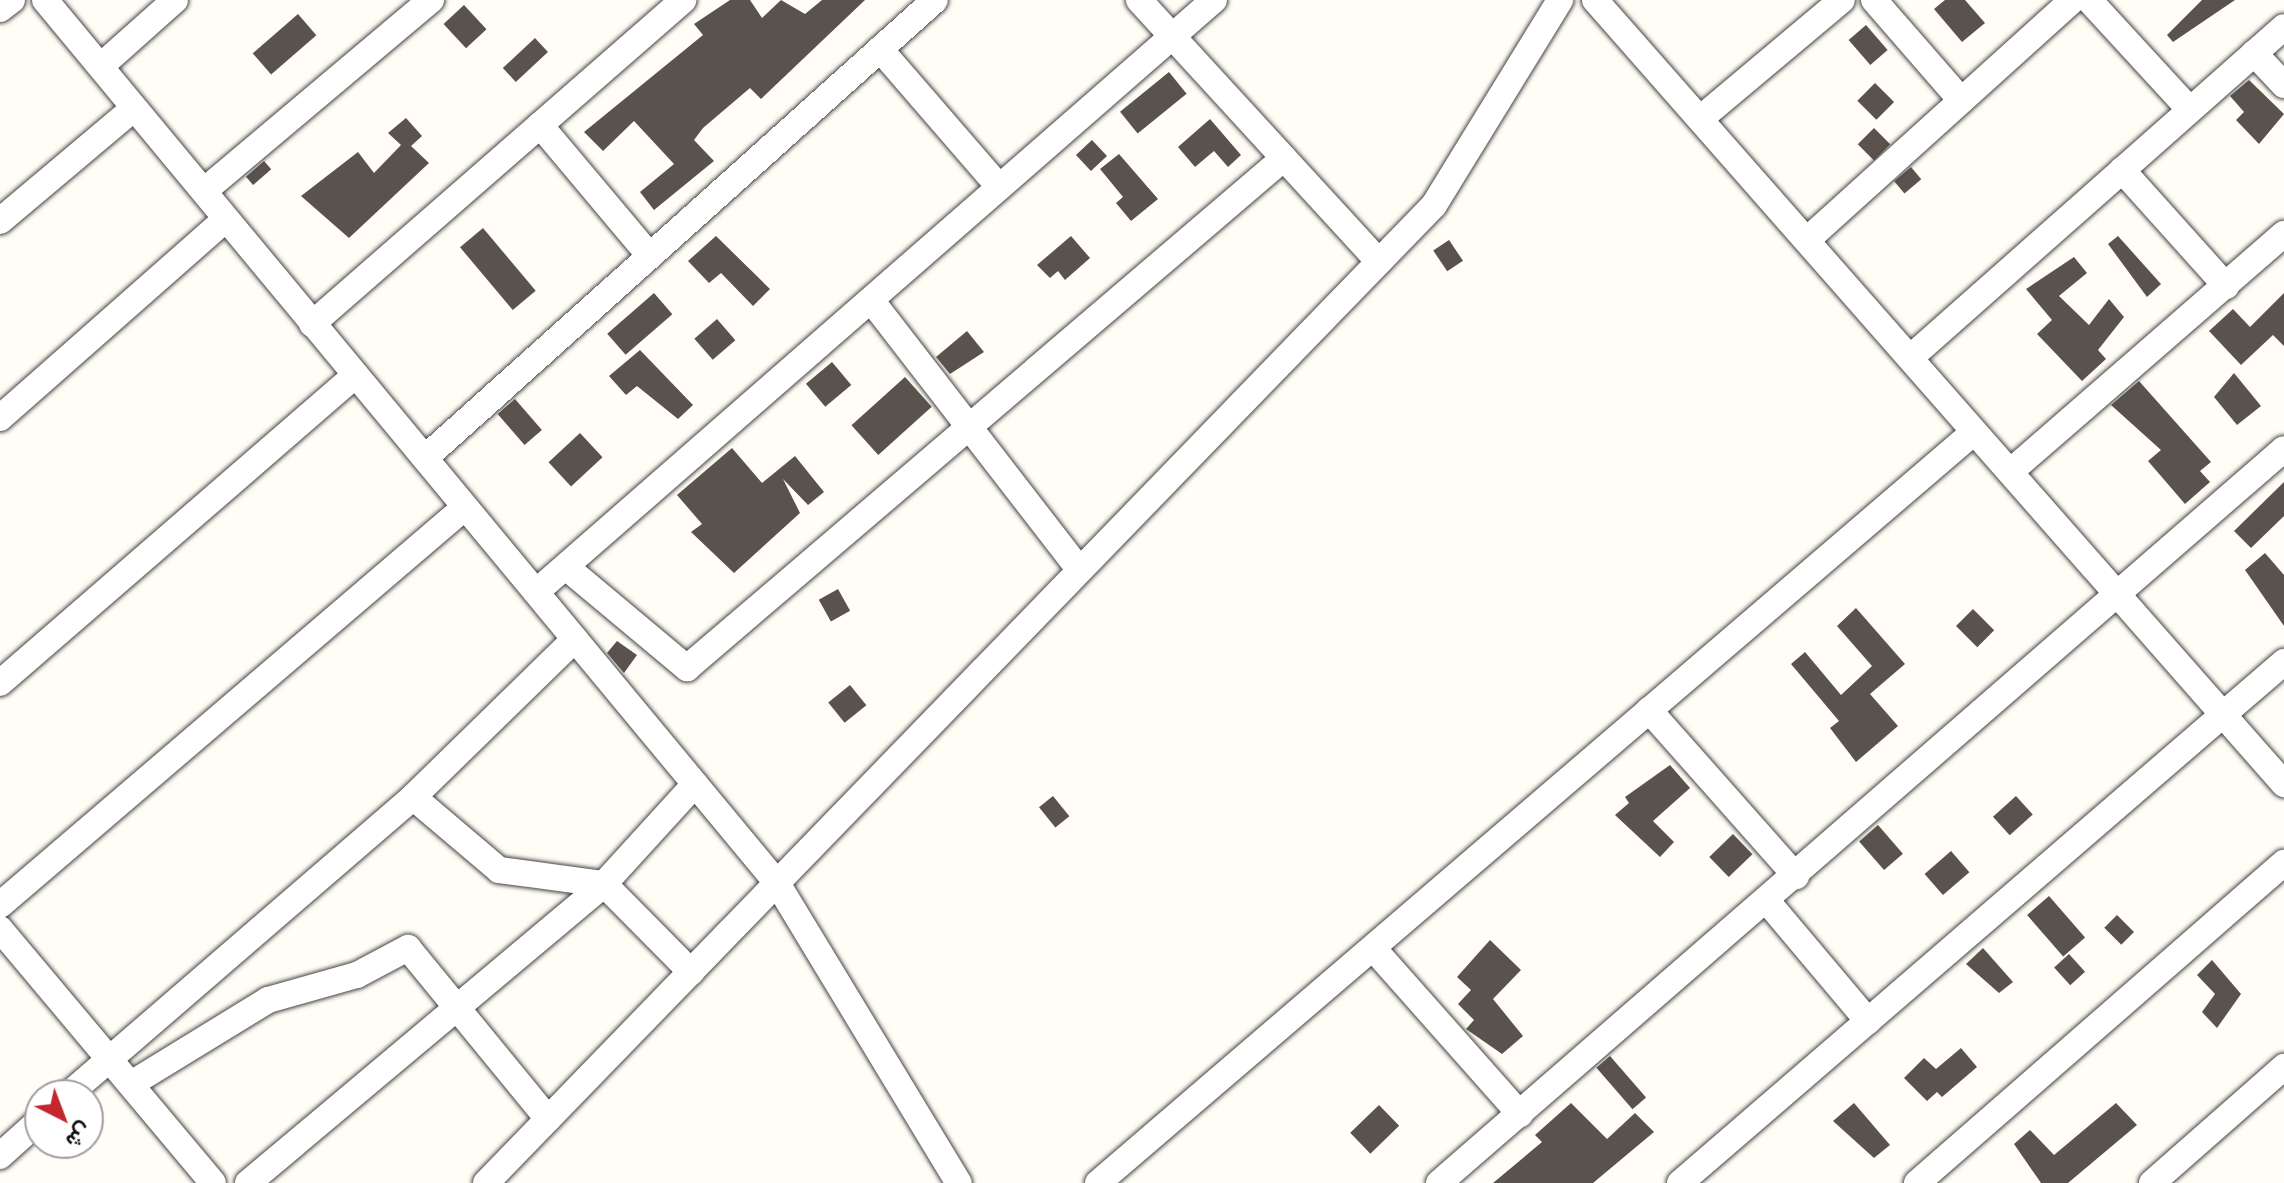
<!DOCTYPE html>
<html>
<head>
<meta charset="utf-8">
<style>
  body { margin:0 }
  #map { position:relative; width:2284px; height:1183px; overflow:hidden; background:#fffdf5; font-family:"Times New Roman",Vazirmatn,serif }
  div>[style] { position:absolute }
  [style*='--x'] { left:calc(var(--x)*1px); top:calc(var(--y)*1px); width:calc(var(--w)*1px); rotate:calc(var(--a)*1deg) }
  .building>* { inset:0; background:#5a524d; transform-origin:0 0 }
  .roads { filter:drop-shadow(0 0 2px #444) drop-shadow(0 0 2px #444) }
  .minor>* { height:26px; margin:-13px; padding:0 13px; transform-origin:13px; border-radius:13px; background:#fff }
  span { translate:-50% -50%; white-space:nowrap; text-align:center; line-height:1.15; -webkit-text-stroke:8px #fff; paint-order:stroke }
  .north { position:absolute; left:24px; top:1079px; width:80px; height:80px; box-sizing:border-box; background:#fff; border:2px solid #a0a0a0; border-radius:50%; rotate:138deg; font-size:22px; font-weight:700; line-height:32px; text-align:center; color:#111 }
  .north::after { content:''; display:block; margin:auto; width:28px; height:36px; background:#c4262e; clip-path:polygon(50% 0,100% 100%,50% 72%,0 100%) }
</style>
</head>
<body>
<div id="map">
  <div class="building">
    <i style="clip-path:polygon(730px 0,750px 0,762px 18px,781px 0,805px 14px,822px 0,865px 0,761px 99px,750px 88px,703px 128px,694px 140px,714px 161px,654px 210px,640px 192px,674px 164px,634px 121px,603px 151px,584px 132px,703px 35px,694px 24px)"></i>
    <i style="clip-path:polygon(1945px 0,1965px 0,1985px 23px,1962px 42px,1934px 9px)"></i>
    <i style="clip-path:polygon(2202px 0,2235px 0,2173px 42px,2167px 35px)"></i>
    <i style="left:464px;top:5px;width:33px;height:28px;rotate:47deg"></i>
    <i style="left:298px;top:14px;width:28px;height:60px;rotate:49deg"></i>
    <i style="left:1866px;top:25px;width:33px;height:23px;rotate:49deg"></i>
    <i style="left:535px;top:38px;width:19px;height:44px;rotate:47deg"></i>
    <i style="left:1169px;top:72px;width:28px;height:63px;rotate:51deg"></i>
    <i style="clip-path:polygon(2249px 80px,2284px 114px,2259px 144px,2236px 120px,2244px 112px,2230px 96px)"></i>
    <i style="left:1875px;top:83px;width:27px;height:25px;rotate:45deg"></i>
    <i style="clip-path:polygon(406px 118px,422px 136px,411px 146px,429px 163px,349px 238px,301px 196px,358px 152px,374px 173px,401px 145px,388px 133px)"></i>
    <i style="clip-path:polygon(1210px 119px,1241px 155px,1228px 167px,1214px 151px,1195px 167px,1178px 147px)"></i>
    <i style="left:1874px;top:128px;width:23px;height:23px;rotate:45deg"></i>
    <i style="left:1092px;top:140px;width:22px;height:22px;rotate:47deg"></i>
    <i style="clip-path:polygon(1119px 154px,1158px 199px,1131px 221px,1116px 203px,1123px 197px,1100px 169px)"></i>
    <i style="left:264px;top:161px;width:11px;height:24px;rotate:49deg"></i>
    <i style="left:1911px;top:167px;width:16px;height:22px;rotate:50deg"></i>
    <i style="left:483px;top:228px;width:82px;height:30px;rotate:50deg"></i>
    <i style="clip-path:polygon(716px 236px,770px 289px,753px 306px,721px 273px,709px 283px,688px 261px)"></i>
    <i style="clip-path:polygon(1071px 236px,1090px 258px,1065px 280px,1058px 271px,1050px 278px,1037px 265px)"></i>
    <i style="clip-path:polygon(2118px 236px,2161px 284px,2147px 297px,2108px 244px)"></i>
    <i style="left:1449px;top:240px;width:25px;height:19px;rotate:56deg"></i>
    <i style="clip-path:polygon(2074px 257px,2087px 273px,2059px 296px,2089px 325px,2109px 299px,2124px 317px,2098px 350px,2106px 359px,2082px 381px,2037px 334px,2052px 320px,2026px 289px)"></i>
    <i style="left:654px;top:293px;width:28px;height:62px;rotate:49deg"></i>
    <i style="clip-path:polygon(2284px 293px,2284px 346px,2273px 335px,2241px 365px,2209px 331px,2233px 309px,2250px 327px)"></i>
    <i style="left:717px;top:319px;width:28px;height:30px;rotate:49deg"></i>
    <i style="clip-path:polygon(967px 331px,984px 352px,950px 374px,936px 357px)"></i>
    <i style="clip-path:polygon(640px 350px,693px 405px,678px 419px,637px 386px,626px 395px,609px 376px)"></i>
    <i style="left:832px;top:362px;width:30px;height:34px;rotate:50deg"></i>
    <i style="clip-path:polygon(2234px 373px,2261px 406px,2237px 425px,2214px 397px)"></i>
    <i style="left:905px;top:377px;width:40px;height:72px;rotate:48deg"></i>
    <i style="clip-path:polygon(2139px 381px,2211px 462px,2200px 471px,2210px 482px,2185px 504px,2148px 461px,2161px 450px,2111px 405px)"></i>
    <i style="left:515px;top:399px;width:41px;height:23px;rotate:49deg"></i>
    <i style="left:580px;top:433px;width:33px;height:43px;rotate:47deg"></i>
    <i style="clip-path:polygon(732px 448px,762px 483px,795px 456px,824px 492px,808px 505px,783px 479px,800px 513px,734px 573px,691px 532px,702px 524px,677px 495px)"></i>
    <i style="clip-path:polygon(2284px 482px,2284px 516px,2251px 548px,2234px 531px)"></i>
    <i style="clip-path:polygon(2265px 553px,2284px 575px,2284px 626px,2245px 570px)"></i>
    <i style="left:838px;top:589px;width:25px;height:22px;rotate:61deg"></i>
    <i style="clip-path:polygon(1856px 608px,1905px 664px,1870px 694px,1898px 726px,1856px 762px,1830px 728px,1839px 721px,1791px 664px,1805px 652px,1841px 695px,1872px 666px,1837px 626px)"></i>
    <i style="left:1973px;top:609px;width:30px;height:24px;rotate:45deg"></i>
    <i style="clip-path:polygon(617px 641px,637px 655px,624px 673px,607px 653px)"></i>
    <i style="left:850px;top:685px;width:26px;height:28px;rotate:51deg"></i>
    <i style="clip-path:polygon(1670px 765px,1690px 788px,1653px 821px,1674px 842px,1660px 857px,1615px 815px,1629px 803px,1625px 797px)"></i>
    <i style="left:1053px;top:796px;width:26px;height:18px;rotate:51deg"></i>
    <i style="left:2016px;top:796px;width:25px;height:31px;rotate:48deg"></i>
    <i style="left:1878px;top:825px;width:38px;height:25px;rotate:49deg"></i>
    <i style="left:1733px;top:834px;width:28px;height:33px;rotate:46deg"></i>
    <i style="left:1951px;top:851px;width:28px;height:35px;rotate:49deg"></i>
    <i style="left:2049px;top:896px;width:55px;height:29px;rotate:49deg"></i>
    <i style="left:2117px;top:915px;width:24px;height:18px;rotate:45deg"></i>
    <i style="clip-path:polygon(1490px 940px,1521px 970px,1493px 999px,1523px 1036px,1502px 1054px,1466px 1029px,1474px 1020px,1458px 1004px,1471px 990px,1457px 977px)"></i>
    <i style="clip-path:polygon(1983px 948px,2013px 982px,1999px 993px,1966px 964px)"></i>
    <i style="left:2069px;top:954px;width:24px;height:20px;rotate:48deg"></i>
    <i style="clip-path:polygon(2212px 960px,2241px 994px,2217px 1028px,2202px 1012px,2215px 994px,2197px 975px)"></i>
    <i style="clip-path:polygon(1961px 1048px,1977px 1067px,1942px 1097px,1937px 1092px,1927px 1101px,1904px 1078px,1924px 1058px,1936px 1069px)"></i>
    <i style="left:1610px;top:1056px;width:55px;height:18px;rotate:49deg"></i>
    <i style="clip-path:polygon(1571px 1103px,1607px 1139px,1635px 1113px,1654px 1132px,1593px 1183px,1493px 1183px,1542px 1142px,1535px 1135px)"></i>
    <i style="clip-path:polygon(1854px 1103px,1890px 1145px,1874px 1158px,1833px 1121px)"></i>
    <i style="clip-path:polygon(2116px 1103px,2137px 1125px,2068px 1183px,2041px 1183px,2014px 1144px,2030px 1130px,2054px 1155px)"></i>
    <i style="left:1379px;top:1105px;width:29px;height:40px;rotate:46deg"></i>
  </div>
  <div class="roads">
    <div class="minor">
      <i style="--x:45;--y:0;--w:1147;--a:50.34"></i>
      <i style="--x:777;--y:883;--w:351;--a:58.8"></i>
      <i style="--x:1139;--y:0;--w:355;--a:47.5"></i>
      <i style="--x:1595;--y:0;--w:1044;--a:48.69"></i>
      <i style="--x:1874;--y:0;--w:133;--a:49"></i>
      <i style="--x:2089;--y:0;--w:149;--a:47.4"></i>
      <i style="--x:0;--y:9;--w:15;--a:-37"></i>
      <i style="--x:880;--y:49;--w:182;--a:49.2"></i>
      <i style="--x:2254;--y:53;--w:44;--a:46.8"></i>
      <i style="--x:101;--y:66;--w:99;--a:-41.7"></i>
      <i style="--x:1700;--y:119;--w:185;--a:-40"></i>
      <i style="--x:540;--y:125;--w:171;--a:50"></i>
      <i style="--x:2122;--y:170;--w:156;--a:48.1"></i>
      <i style="--x:204;--y:191;--w:297;--a:-40.1"></i>
      <i style="--x:0;--y:221;--w:175;--a:-40.1"></i>
      <i style="--x:1807;--y:240;--w:358;--a:-42.1"></i>
      <i style="--x:871;--y:300;--w:341;--a:52.3"></i>
      <i style="--x:312;--y:324;--w:493;--a:-41.1"></i>
      <i style="--x:1910;--y:358;--w:499;--a:-41.5"></i>
      <i style="--x:0;--y:418;--w:301;--a:-41.4"></i>
      <i style="--x:425;--y:458;--w:685;--a:-41.93"></i>
      <i style="--x:2010;--y:472;--w:363;--a:-41"></i>
      <i style="--x:566;--y:567;--w:158;--a:39.9"></i>
      <i style="--x:687;--y:668;--w:785;--a:-40.51"></i>
      <i style="--x:536;--y:592;--w:900;--a:-41.13"></i>
      <i style="--x:0;--y:683;--w:470;--a:-40.9"></i>
      <i style="--x:1649;--y:710;--w:222;--a:48.5"></i>
      <i style="--x:413;--y:797;--w:113;--a:40.3"></i>
      <i style="--x:499;--y:870;--w:106;--a:7.6"></i>
      <i style="--x:604;--y:884;--w:124;--a:45.3"></i>
      <i style="--x:1767;--y:901;--w:157;--a:49.9"></i>
      <i style="--x:0;--y:905;--w:612;--a:-40.56"></i>
      <i style="--x:0;--y:929;--w:331;--a:50"></i>
      <i style="--x:1373;--y:948;--w:222;--a:48.5"></i>
      <i style="--x:131;--y:1084;--w:161;--a:-31.5"></i>
      <i style="--x:268;--y:1000;--w:92;--a:-15.7"></i>
      <i style="--x:357;--y:975;--w:58;--a:-27.9"></i>
      <i style="--x:408;--y:948;--w:221;--a:50.7"></i>
      <i style="--x:68;--y:1095;--w:456;--a:-40.8"></i>
      <i style="--x:413;--y:797;--w:226;--a:-44.3"></i>
      <i style="--x:0;--y:1156;--w:54;--a:-42"></i>
      <i style="--x:248;--y:1183;--w:465;--a:-40"></i>
      <i style="--x:604;--y:884;--w:135;--a:-47.7"></i>
      <i style="--x:486;--y:1183;--w:1362;--a:-45.89"></i>
      <i style="--x:1434;--y:205;--w:241;--a:-58.4"></i>
      <i style="--x:1098;--y:1183;--w:1154;--a:-40.61"></i>
      <i style="--x:1439;--y:1183;--w:1119;--a:-40.98"></i>
      <i style="--x:1680;--y:1183;--w:798;--a:-40.78"></i>
      <i style="--x:1917;--y:1183;--w:487;--a:-41.1"></i>
      <i style="--x:2152;--y:1183;--w:176;--a:-41.3"></i>
    </div>
  </div>
  <div class="north">ش</div>
</div>
</body>
</html>
